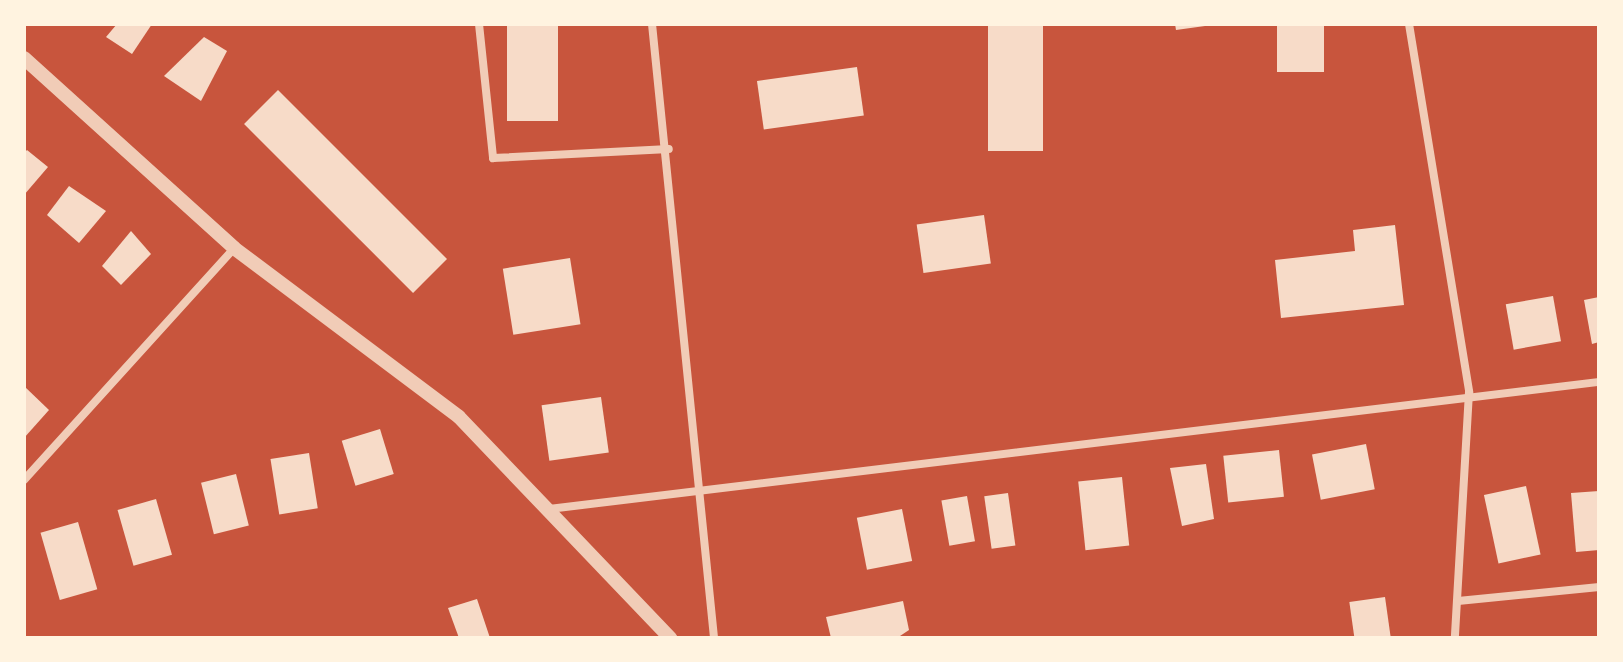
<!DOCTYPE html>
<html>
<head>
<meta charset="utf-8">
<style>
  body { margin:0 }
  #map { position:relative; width:1623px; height:662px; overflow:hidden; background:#c8553d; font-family:"Times New Roman",serif }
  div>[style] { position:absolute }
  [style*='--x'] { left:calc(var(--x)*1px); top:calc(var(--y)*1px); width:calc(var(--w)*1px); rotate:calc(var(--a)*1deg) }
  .building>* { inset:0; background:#f7dbc8; transform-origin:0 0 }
  .minor>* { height:8px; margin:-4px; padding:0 4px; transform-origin:4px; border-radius:4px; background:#f1ccb7 }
  .tertiary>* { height:14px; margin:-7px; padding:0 7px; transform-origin:7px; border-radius:7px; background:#f1ccb7 }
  span { translate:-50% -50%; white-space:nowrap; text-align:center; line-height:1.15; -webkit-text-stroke:6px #fff3e0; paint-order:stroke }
  .frame { position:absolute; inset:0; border:26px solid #fff3e0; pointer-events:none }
</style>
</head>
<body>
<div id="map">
  <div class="building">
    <i style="clip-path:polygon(117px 24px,152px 24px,132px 54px,106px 37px)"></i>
    <i style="left:507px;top:24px;width:51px;height:97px"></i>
    <i style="left:988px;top:24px;width:55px;height:127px"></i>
    <i style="clip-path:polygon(1175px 24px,1205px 24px,1205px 26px,1176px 30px)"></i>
    <i style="left:1277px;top:24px;width:47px;height:48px"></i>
    <i style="clip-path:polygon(204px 37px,227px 51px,201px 101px,164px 76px)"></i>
    <i style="left:857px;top:67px;width:49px;height:101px;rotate:82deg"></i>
    <i style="left:278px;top:90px;width:239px;height:48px;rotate:45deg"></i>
    <i style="clip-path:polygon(27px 150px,48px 167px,24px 195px,24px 153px)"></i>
    <i style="clip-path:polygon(69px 186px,106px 211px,79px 243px,47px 215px)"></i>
    <i style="left:984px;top:215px;width:49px;height:68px;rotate:82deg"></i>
    <i style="clip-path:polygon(1395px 225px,1404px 305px,1281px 318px,1275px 260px,1355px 251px,1353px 230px)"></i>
    <i style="clip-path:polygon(131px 231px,151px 254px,121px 285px,102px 266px)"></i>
    <i style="left:570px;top:258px;width:67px;height:68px;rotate:81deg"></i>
    <i style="left:1553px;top:296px;width:46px;height:48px;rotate:80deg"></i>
    <i style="clip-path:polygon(1599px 297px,1599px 342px,1592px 344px,1584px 300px)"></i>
    <i style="clip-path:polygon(24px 386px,49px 410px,24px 438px)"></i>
    <i style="left:601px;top:397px;width:56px;height:60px;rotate:82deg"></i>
    <i style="left:380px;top:429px;width:47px;height:40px;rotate:73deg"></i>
    <i style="left:1366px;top:444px;width:46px;height:55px;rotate:79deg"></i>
    <i style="left:1279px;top:450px;width:47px;height:56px;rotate:84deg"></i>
    <i style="left:309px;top:453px;width:56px;height:39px;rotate:81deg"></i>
    <i style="clip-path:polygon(1206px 464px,1214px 519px,1182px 526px,1170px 468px)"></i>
    <i style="left:236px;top:474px;width:53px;height:36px;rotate:76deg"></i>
    <i style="left:1122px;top:477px;width:69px;height:44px;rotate:84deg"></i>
    <i style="left:1526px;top:486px;width:70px;height:43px;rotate:78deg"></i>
    <i style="clip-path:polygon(1599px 491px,1599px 550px,1576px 552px,1571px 493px)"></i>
    <i style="left:1008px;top:493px;width:53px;height:24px;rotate:82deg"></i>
    <i style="left:967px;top:496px;width:46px;height:26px;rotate:80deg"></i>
    <i style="left:156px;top:499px;width:58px;height:40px;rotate:74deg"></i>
    <i style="left:902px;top:509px;width:53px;height:46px;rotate:79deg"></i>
    <i style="left:78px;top:522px;width:70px;height:39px;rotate:74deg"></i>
    <i style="left:1385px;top:597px;width:41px;height:36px;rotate:82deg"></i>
    <i style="clip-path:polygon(477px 599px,490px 638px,459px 638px,448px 608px)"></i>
    <i style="clip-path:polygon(903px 601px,909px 630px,897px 638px,831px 638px,826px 617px)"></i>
  </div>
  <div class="minor">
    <i style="--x:479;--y:24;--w:135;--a:84"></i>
    <i style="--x:493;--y:158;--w:176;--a:-2.9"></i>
    <i style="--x:652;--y:24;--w:617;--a:84.23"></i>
    <i style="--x:1409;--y:24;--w:373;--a:80.7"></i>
    <i style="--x:1469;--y:392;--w:246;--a:93.3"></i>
    <i style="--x:24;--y:480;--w:313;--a:-47.8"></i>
    <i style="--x:549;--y:509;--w:1058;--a:-6.9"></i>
    <i style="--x:1458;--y:601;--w:142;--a:-5.7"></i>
  </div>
  <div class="tertiary">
    <i style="--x:24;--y:58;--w:283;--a:42.1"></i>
    <i style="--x:234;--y:248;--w:281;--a:36.9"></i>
    <i style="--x:459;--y:417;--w:306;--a:46.3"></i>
  </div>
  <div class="frame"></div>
</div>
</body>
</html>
